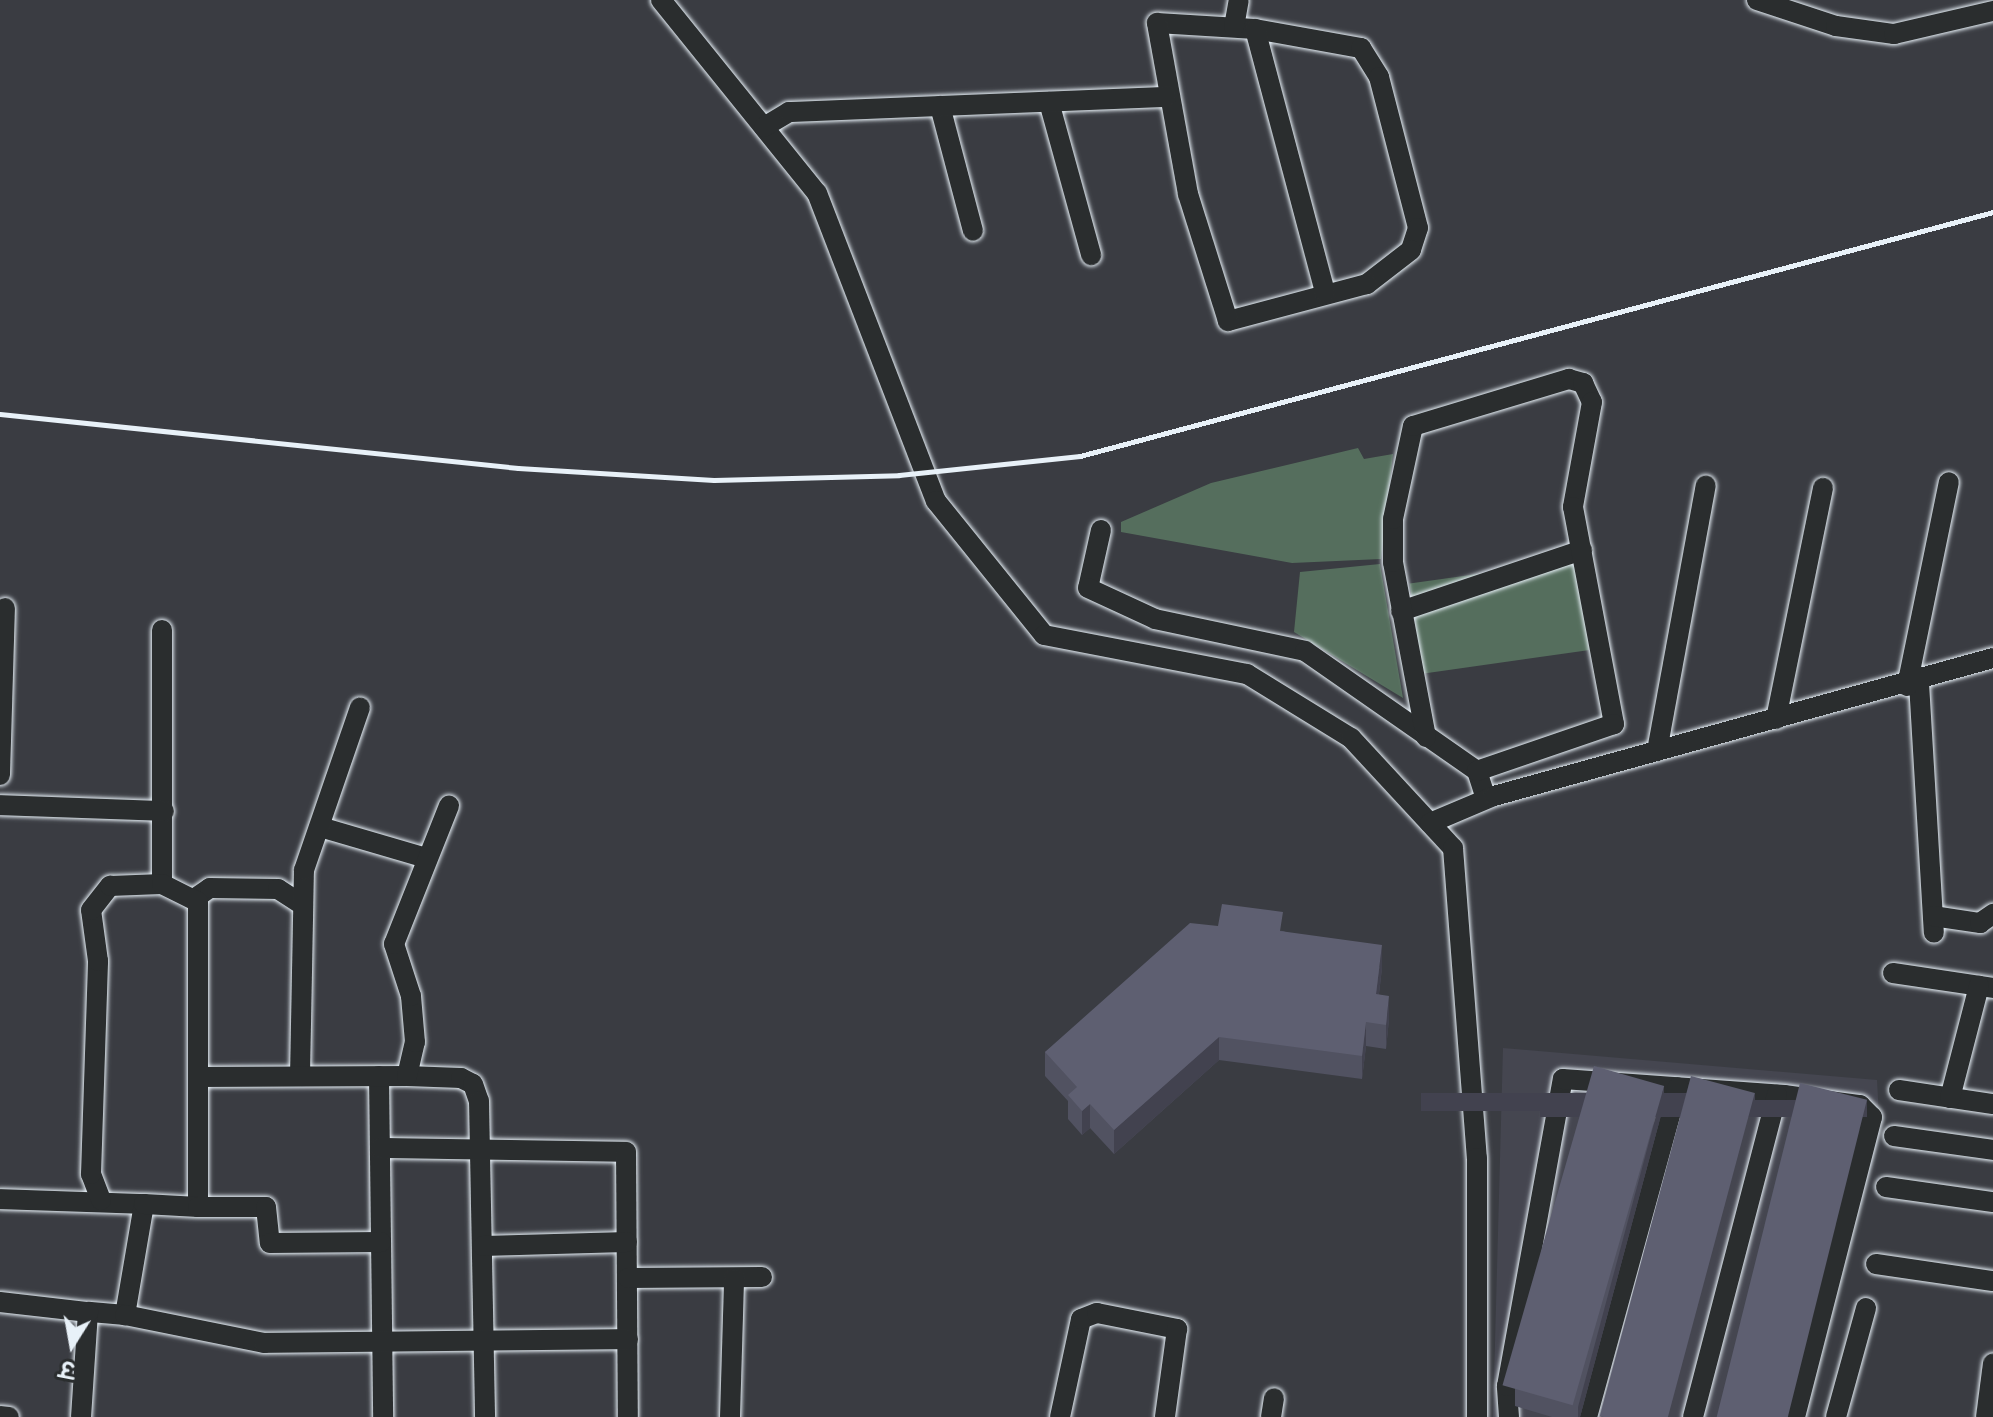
<!DOCTYPE html>
<html>
<head>
<meta charset="utf-8">
<style>
  body { margin:0 }
  #map { position:relative; width:1993px; height:1417px; overflow:hidden; background:#3a3c42; font-family:Caveat,"Playpen Sans Deva",sans-serif }
  div>[style] { position:absolute }
  [style*='--x'] { left:calc(var(--x)*1px); top:calc(var(--y)*1px); width:calc(var(--w)*1px); rotate:calc(var(--a)*1deg) }
  .built>* { inset:0; background:#454650 }
  .green>* { inset:0; background:#556e5d; transform-origin:0 0 }
  .roads { filter:drop-shadow(0 0 2px #e8f1f8) drop-shadow(0 0 2px #e8f1f8) }
  .minor>* { height:20px; margin:-10px; padding:0 10px; transform-origin:10px; border-radius:10px; background:#2a2d2e }
  .rail>* { height:5px; margin:-2.5px; padding:0 2.5px; transform-origin:2.5px; border-radius:2.5px; background:#e8f1f8 }
  .wall>* { inset:0; background:#515261 }
  .shaded-wall>* { inset:0; background:#42424f; transform-origin:0 0 }
  .building>* { inset:0; background:#5e5f71; transform-origin:0 0 }
  span { translate:-50% -50%; white-space:nowrap; text-align:center; line-height:1.15; -webkit-text-stroke:6px #2a2d2e; paint-order:stroke }
  .north { position:absolute; left:32px; top:1305px; width:80px; height:80px; -webkit-text-stroke:6px #2a2d2e; paint-order:stroke; rotate:191deg; font-size:22px; font-weight:700; line-height:32px; text-align:center; color:#e8f1f8 }
  .north::after { content:''; display:block; margin:auto; width:28px; height:36px; background:#e8f1f8; clip-path:polygon(50% 0,100% 100%,50% 72%,0 100%) }
</style>
</head>
<body>
<div id="map">
  <div class="built">
    <i style="clip-path:polygon(1503px 1048px,1877px 1080px,1880px 1134px,1803px 1417px,1493px 1417px)"></i>
  </div>
  <div class="green">
    <i style="clip-path:polygon(1358px 448px,1364px 459px,1393px 454px,1381px 559px,1292px 563px,1121px 532px,1121px 522px,1211px 483px)"></i>
    <i style="left:1577px;top:560px;width:91px;height:169px;rotate:82deg"></i>
    <i style="clip-path:polygon(1380px 564px,1403px 698px,1294px 632px,1300px 572px)"></i>
  </div>
  <div class="roads">
    <div class="minor">
      <i style="--x:661;--y:0;--w:248;--a:51.1"></i>
      <i style="--x:817;--y:193;--w:330;--a:68.9"></i>
      <i style="--x:936;--y:501;--w:172;--a:51.1"></i>
      <i style="--x:1044;--y:635;--w:207;--a:10.9"></i>
      <i style="--x:1247;--y:674;--w:122;--a:31.6"></i>
      <i style="--x:1351;--y:738;--w:150;--a:47.2"></i>
      <i style="--x:1453;--y:848;--w:311;--a:85.6"></i>
      <i style="--x:1477;--y:1158;--w:259;--a:90"></i>
      <i style="--x:1757;--y:0;--w:83;--a:18.2"></i>
      <i style="--x:1836;--y:26;--w:59;--a:7.9"></i>
      <i style="--x:1894;--y:34;--w:102;--a:-13.1"></i>
      <i style="--x:1157;--y:23;--w:98;--a:3.5"></i>
      <i style="--x:1255;--y:29;--w:108;--a:10.2"></i>
      <i style="--x:1361;--y:48;--w:34;--a:58"></i>
      <i style="--x:1379;--y:77;--w:156;--a:75.5"></i>
      <i style="--x:1418;--y:228;--w:23;--a:108"></i>
      <i style="--x:1411;--y:250;--w:56;--a:142.3"></i>
      <i style="--x:1367;--y:284;--w:144;--a:165.1"></i>
      <i style="--x:1228;--y:321;--w:133;--a:-107.5"></i>
      <i style="--x:1188;--y:194;--w:174;--a:-100.3"></i>
      <i style="--x:1234;--y:27;--w:27;--a:-80"></i>
      <i style="--x:1255;--y:29;--w:273;--a:75.1"></i>
      <i style="--x:1049;--y:102;--w:159;--a:74.6"></i>
      <i style="--x:940;--y:106;--w:129;--a:75.2"></i>
      <i style="--x:764;--y:127;--w:29;--a:-31"></i>
      <i style="--x:789;--y:112;--w:377;--a:-2.3"></i>
      <i style="--x:1101;--y:530;--w:59;--a:102.6"></i>
      <i style="--x:1088;--y:588;--w:74;--a:24.8"></i>
      <i style="--x:1155;--y:619;--w:153;--a:12"></i>
      <i style="--x:1305;--y:651;--w:210;--a:34.9"></i>
      <i style="--x:1477;--y:771;--w:29;--a:72"></i>
      <i style="--x:1401;--y:611;--w:191;--a:-18.6"></i>
      <i style="--x:162;--y:630;--w:254;--a:90"></i>
      <i style="--x:1919;--y:683;--w:250;--a:86.6"></i>
      <i style="--x:1907;--y:686;--w:208;--a:-78.4"></i>
      <i style="--x:1776;--y:719;--w:236;--a:-78.5"></i>
      <i style="--x:1426;--y:737;--w:178;--a:-100.7"></i>
      <i style="--x:1393;--y:562;--w:43;--a:-90"></i>
      <i style="--x:1393;--y:519;--w:95;--a:-77.9"></i>
      <i style="--x:1413;--y:426;--w:163;--a:-16.8"></i>
      <i style="--x:1569;--y:379;--w:15;--a:16"></i>
      <i style="--x:1583;--y:383;--w:21;--a:65"></i>
      <i style="--x:1592;--y:402;--w:107;--a:100.3"></i>
      <i style="--x:1573;--y:507;--w:221;--a:79.3"></i>
      <i style="--x:1614;--y:724;--w:145;--a:161.1"></i>
      <i style="--x:1657;--y:751;--w:270;--a:-79.6"></i>
      <i style="--x:0;--y:775;--w:167;--a:-88.3"></i>
      <i style="--x:0;--y:805;--w:164;--a:2.1"></i>
      <i style="--x:1430;--y:823;--w:69;--a:-22.9"></i>
      <i style="--x:1494;--y:796;--w:518;--a:-15.46"></i>
      <i style="--x:320;--y:827;--w:110;--a:16.3"></i>
      <i style="--x:194;--y:899;--w:19;--a:-35"></i>
      <i style="--x:210;--y:888;--w:68;--a:0.8"></i>
      <i style="--x:278;--y:889;--w:30;--a:33"></i>
      <i style="--x:1933;--y:916;--w:48;--a:8.5"></i>
      <i style="--x:1980;--y:923;--w:16;--a:-35"></i>
      <i style="--x:1893;--y:973;--w:101;--a:8.5"></i>
      <i style="--x:300;--y:1076;--w:206;--a:-88.9"></i>
      <i style="--x:304;--y:870;--w:172;--a:-71"></i>
      <i style="--x:379;--y:1076;--w:341;--a:89.3"></i>
      <i style="--x:407;--y:1076;--w:54;--a:2.1"></i>
      <i style="--x:461;--y:1078;--w:13;--a:27"></i>
      <i style="--x:473;--y:1084;--w:18;--a:71"></i>
      <i style="--x:479;--y:1101;--w:316;--a:88.9"></i>
      <i style="--x:199;--y:1077;--w:208;--a:-0.3"></i>
      <i style="--x:407;--y:1076;--w:35;--a:-77"></i>
      <i style="--x:415;--y:1042;--w:46;--a:-95"></i>
      <i style="--x:411;--y:996;--w:55;--a:-108.1"></i>
      <i style="--x:394;--y:944;--w:149;--a:-68.3"></i>
      <i style="--x:1899;--y:1090;--w:95;--a:8.5"></i>
      <i style="--x:1950;--y:1098;--w:116;--a:-75.5"></i>
      <i style="--x:1894;--y:1136;--w:100;--a:8"></i>
      <i style="--x:380;--y:1148;--w:246;--a:0.9"></i>
      <i style="--x:626;--y:1152;--w:265;--a:89.6"></i>
      <i style="--x:1886;--y:1187;--w:108;--a:8"></i>
      <i style="--x:0;--y:1199;--w:144;--a:2"></i>
      <i style="--x:144;--y:1204;--w:113;--a:99.7"></i>
      <i style="--x:125;--y:1315;--w:37;--a:-175"></i>
      <i style="--x:88;--y:1312;--w:105;--a:93.8"></i>
      <i style="--x:101;--y:1200;--w:28;--a:-111"></i>
      <i style="--x:91;--y:1174;--w:213;--a:-88.1"></i>
      <i style="--x:98;--y:961;--w:51;--a:-97.8"></i>
      <i style="--x:91;--y:910;--w:31;--a:-52"></i>
      <i style="--x:110;--y:886;--w:52;--a:-2.2"></i>
      <i style="--x:162;--y:884;--w:40;--a:26.6"></i>
      <i style="--x:198;--y:902;--w:305;--a:90"></i>
      <i style="--x:198;--y:1207;--w:54;--a:-176.8"></i>
      <i style="--x:198;--y:1207;--w:68;--a:0"></i>
      <i style="--x:266;--y:1207;--w:36;--a:84"></i>
      <i style="--x:270;--y:1243;--w:111;--a:-0.5"></i>
      <i style="--x:483;--y:1246;--w:144;--a:-1.6"></i>
      <i style="--x:1876;--y:1264;--w:118;--a:8.3"></i>
      <i style="--x:628;--y:1278;--w:134;--a:-0.4"></i>
      <i style="--x:0;--y:1302;--w:89;--a:6.5"></i>
      <i style="--x:125;--y:1315;--w:142;--a:11.4"></i>
      <i style="--x:264;--y:1343;--w:364;--a:-0.6"></i>
      <i style="--x:0;--y:1416;--w:9;--a:6"></i>
      <i style="--x:730;--y:1417;--w:138;--a:-88.3"></i>
      <i style="--x:1060;--y:1417;--w:100;--a:-77.9"></i>
      <i style="--x:1081;--y:1319;--w:17;--a:-21"></i>
      <i style="--x:1097;--y:1313;--w:82;--a:11.3"></i>
      <i style="--x:1177;--y:1329;--w:89;--a:97.8"></i>
      <i style="--x:1271;--y:1417;--w:19;--a:-81"></i>
      <i style="--x:1509;--y:1417;--w:31;--a:-94"></i>
      <i style="--x:1507;--y:1386;--w:312;--a:-79.7"></i>
      <i style="--x:1563;--y:1079;--w:222;--a:4.1"></i>
      <i style="--x:1784;--y:1095;--w:77;--a:7.5"></i>
      <i style="--x:1860;--y:1105;--w:17;--a:45"></i>
      <i style="--x:1872;--y:1117;--w:310;--a:104.4"></i>
      <i style="--x:1587;--y:1417;--w:342;--a:-74.6"></i>
      <i style="--x:1693;--y:1417;--w:333;--a:-75.4"></i>
      <i style="--x:1836;--y:1417;--w:113;--a:-74.6"></i>
      <i style="--x:1986;--y:1417;--w:54;--a:-82.6"></i>
    </div>
  </div>
  <div class="rail">
    <i style="--x:0;--y:414;--w:521;--a:5.95"></i>
    <i style="--x:518;--y:468;--w:196;--a:3.5"></i>
    <i style="--x:714;--y:480;--w:185;--a:-1.5"></i>
    <i style="--x:899;--y:475;--w:182;--a:-6"></i>
    <i style="--x:1080;--y:456;--w:945;--a:-14.96"></i>
  </div>
  <div class="wall">
    <i style="clip-path:polygon(1218px 926px,1283px 931px,1382px 968px,1379px 994px,1389px 1019px,1386px 1049px,1366px 1046px,1362px 1079px,1219px 1060px,1114px 1154px,1090px 1128px,1082px 1135px,1068px 1119px,1068px 1101px,1045px 1076px,1045px 1052px)"></i>
    <i style="clip-path:polygon(1664px 1104px,1580px 1417px,1552px 1417px,1515px 1406px,1515px 1388px)"></i>
  </div>
  <div class="shaded-wall">
    <i style="clip-path:polygon(1382px 945px,1382px 968px,1376px 1017px,1376px 994px)"></i>
    <i style="clip-path:polygon(1389px 996px,1389px 1019px,1386px 1049px,1386px 1025px)"></i>
    <i style="clip-path:polygon(1366px 1022px,1366px 1046px,1362px 1079px,1362px 1056px)"></i>
    <i style="clip-path:polygon(1219px 1037px,1219px 1060px,1114px 1154px,1114px 1130px)"></i>
    <i style="clip-path:polygon(1664px 1086px,1664px 1104px,1580px 1417px,1578px 1417px,1578px 1407px)"></i>
    <i style="left:1755px;top:1093px;width:18px;height:334px;rotate:90deg"></i>
    <i style="left:1867px;top:1100px;width:17px;height:327px;rotate:90deg"></i>
    <i style="clip-path:polygon(1090px 1104px,1090px 1128px,1082px 1135px,1082px 1111px)"></i>
  </div>
  <div class="building">
    <i style="clip-path:polygon(1222px 904px,1283px 912px,1280px 931px,1382px 945px,1376px 994px,1389px 996px,1386px 1025px,1366px 1022px,1362px 1056px,1219px 1037px,1114px 1130px,1090px 1104px,1082px 1111px,1068px 1095px,1077px 1087px,1045px 1052px,1190px 923px,1218px 926px)"></i>
    <i style="left:1594px;top:1066px;width:73px;height:332px;rotate:16deg"></i>
    <i style="left:1691px;top:1076px;width:66px;height:352px;rotate:15deg"></i>
    <i style="left:1800px;top:1083px;width:69px;height:345px;rotate:14deg"></i>
  </div>
  <div class="north">उ</div>
</div>
</body>
</html>
